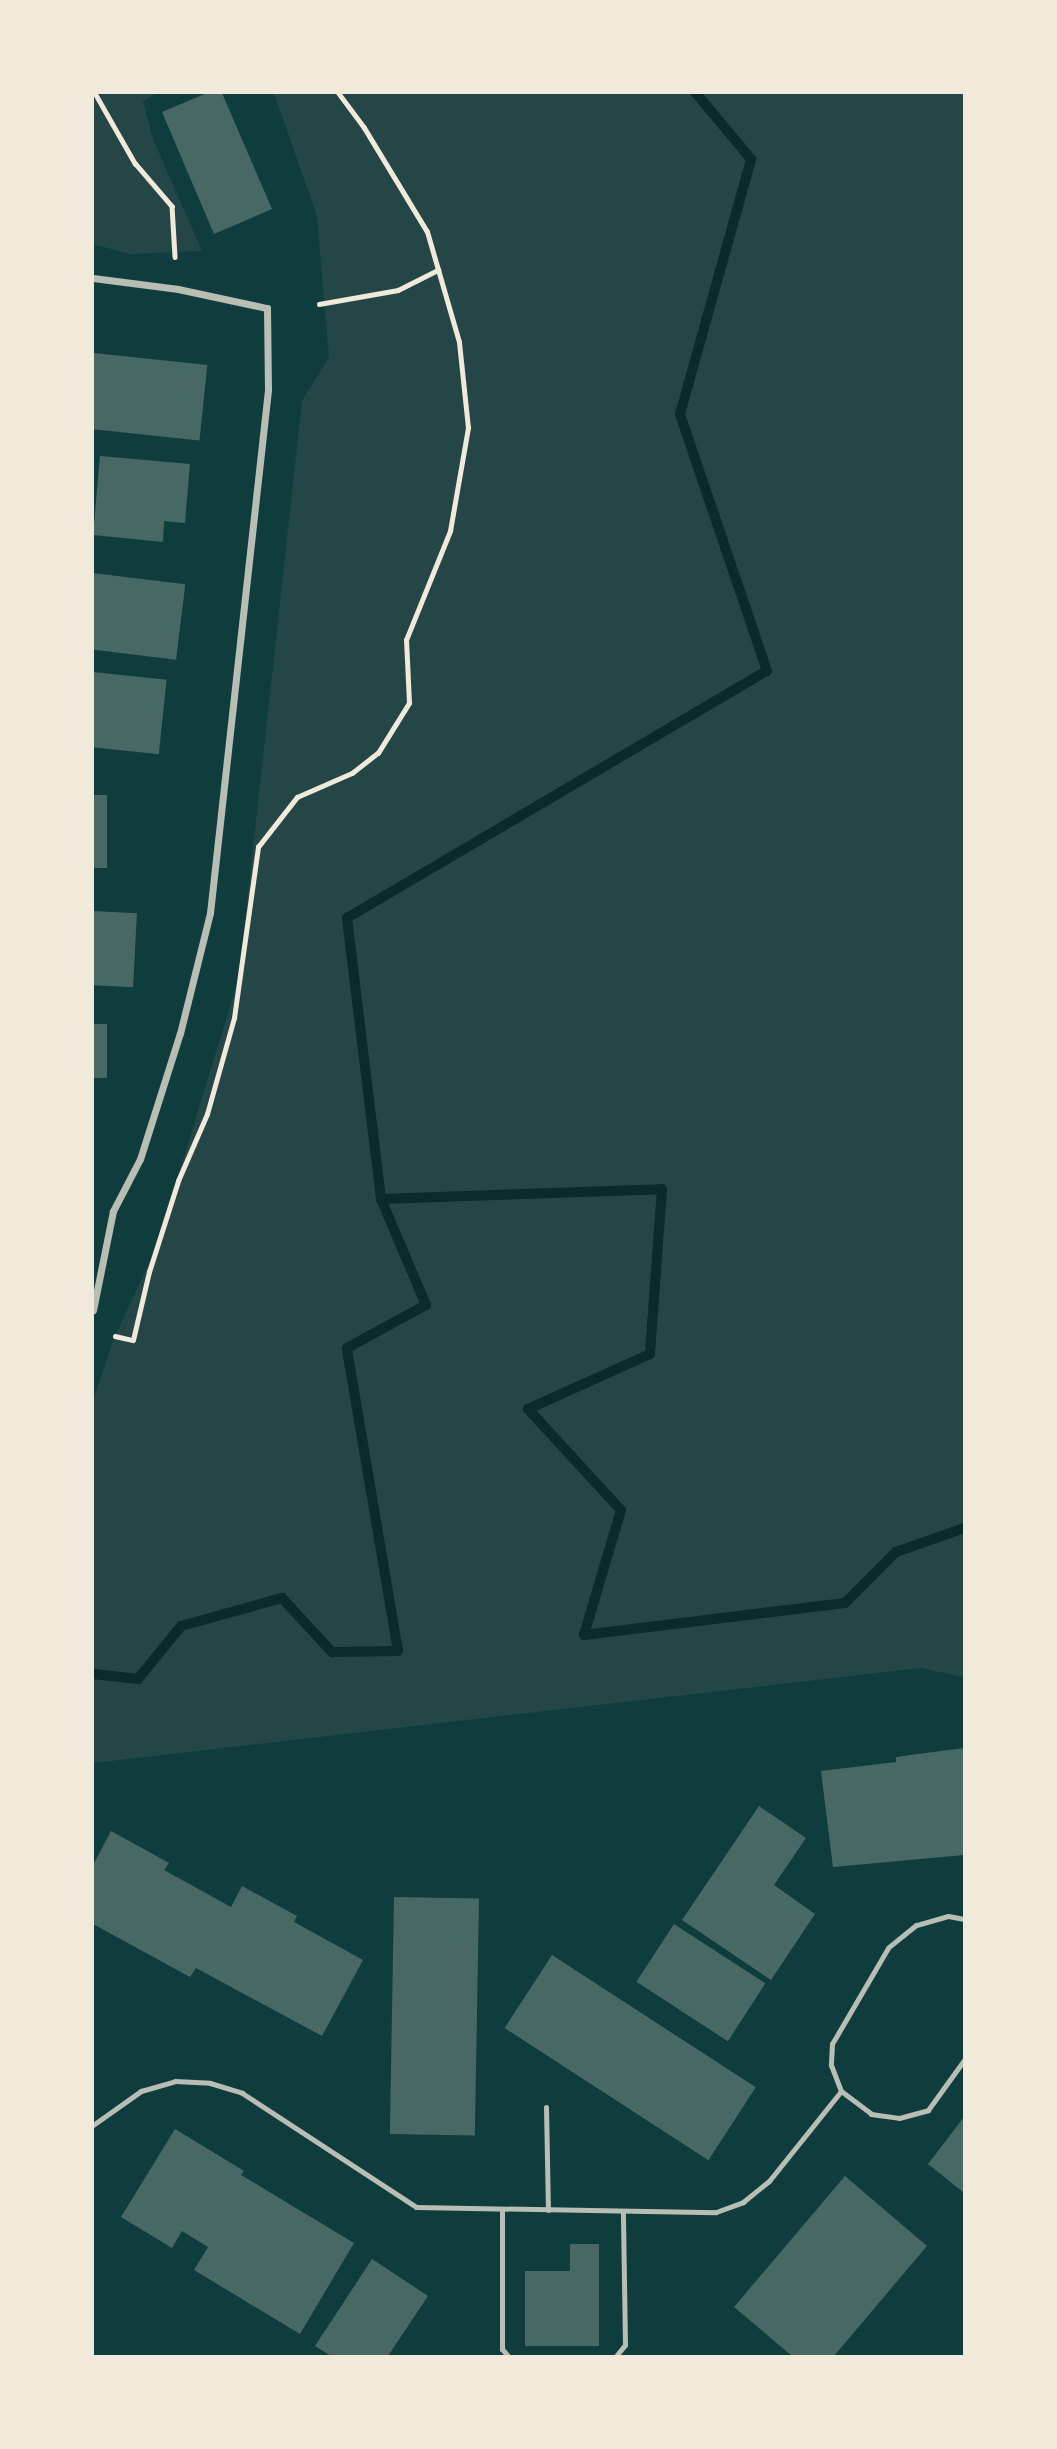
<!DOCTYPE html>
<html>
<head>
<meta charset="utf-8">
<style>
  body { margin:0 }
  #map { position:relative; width:1057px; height:2449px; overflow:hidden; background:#0f3d3e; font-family:"Sofia Sans Condensed",sans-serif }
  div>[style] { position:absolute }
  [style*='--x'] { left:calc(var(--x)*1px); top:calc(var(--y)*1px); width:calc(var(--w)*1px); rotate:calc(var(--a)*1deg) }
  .green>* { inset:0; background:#244646 }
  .stream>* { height:10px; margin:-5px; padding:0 5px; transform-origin:5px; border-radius:5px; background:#0a2a2b }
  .building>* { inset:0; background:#486865; transform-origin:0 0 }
  .path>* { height:4.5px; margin:-2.25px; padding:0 2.25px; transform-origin:2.25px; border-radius:2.25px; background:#f1e9da }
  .service>* { height:5px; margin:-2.5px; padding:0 2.5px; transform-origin:2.5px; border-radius:2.5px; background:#b8beb3 }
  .minor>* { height:7px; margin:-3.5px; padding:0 3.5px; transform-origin:3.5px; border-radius:3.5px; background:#b8beb3 }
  span { translate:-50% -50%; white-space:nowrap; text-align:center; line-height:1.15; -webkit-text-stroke:5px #f1e9da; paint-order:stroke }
  .frame { position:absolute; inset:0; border:94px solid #f1e9da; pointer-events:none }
</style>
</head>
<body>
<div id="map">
  <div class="green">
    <i style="clip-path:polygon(93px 93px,157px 93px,143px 101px,153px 139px,202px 251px,129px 254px,93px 244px)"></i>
    <i style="clip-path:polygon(274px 93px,964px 93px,964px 1677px,920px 1668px,93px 1763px,93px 1400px,115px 1336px,156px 1248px,239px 977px,302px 401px,329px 357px,317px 216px)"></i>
  </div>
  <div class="stream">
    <i style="--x:381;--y:1199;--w:281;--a:-2"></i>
    <i style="--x:662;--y:1189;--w:165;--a:94.2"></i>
    <i style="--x:650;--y:1354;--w:134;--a:155.7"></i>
    <i style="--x:528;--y:1409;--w:137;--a:47.4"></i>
    <i style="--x:621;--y:1510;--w:130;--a:106.5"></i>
    <i style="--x:584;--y:1635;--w:263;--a:-7"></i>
    <i style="--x:845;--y:1603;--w:72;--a:-45"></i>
    <i style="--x:896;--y:1552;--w:72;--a:-19.4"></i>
    <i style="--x:93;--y:1674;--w:45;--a:6.3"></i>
    <i style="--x:138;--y:1679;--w:68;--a:-50.9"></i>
    <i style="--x:181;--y:1626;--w:105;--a:-15.5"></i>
    <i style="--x:282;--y:1598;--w:74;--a:47.2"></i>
    <i style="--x:332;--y:1652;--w:66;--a:-0.9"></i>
    <i style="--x:398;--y:1651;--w:307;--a:-99.6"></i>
    <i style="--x:347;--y:1348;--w:90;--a:-28.6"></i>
    <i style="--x:426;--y:1305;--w:115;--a:-113"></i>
    <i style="--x:381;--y:1199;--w:283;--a:-96.9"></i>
    <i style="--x:347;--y:918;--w:487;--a:-30.5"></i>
    <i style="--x:767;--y:671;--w:271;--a:-108.7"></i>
    <i style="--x:680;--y:414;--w:265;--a:-74.4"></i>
    <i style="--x:751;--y:159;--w:86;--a:-129.8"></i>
  </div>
  <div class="building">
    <i style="clip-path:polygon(207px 93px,222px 93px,272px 209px,214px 234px,162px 112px)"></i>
    <i style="left:94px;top:353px;width:114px;height:76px;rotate:6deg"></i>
    <i style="clip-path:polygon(100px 456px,190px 464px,185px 523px,164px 521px,163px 542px,93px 535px)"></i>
    <i style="left:93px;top:573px;width:93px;height:76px;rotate:7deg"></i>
    <i style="left:93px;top:672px;width:74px;height:75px;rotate:6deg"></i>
    <i style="left:93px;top:795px;width:14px;height:73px"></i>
    <i style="left:93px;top:911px;width:44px;height:74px;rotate:3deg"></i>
    <i style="left:93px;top:1024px;width:14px;height:54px"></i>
    <i style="clip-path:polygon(964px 1748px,964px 1855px,833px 1867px,821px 1771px,896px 1762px,896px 1757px)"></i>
    <i style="clip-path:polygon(759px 1806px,806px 1838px,774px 1885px,815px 1914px,771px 1980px,682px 1920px)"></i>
    <i style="clip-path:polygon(111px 1831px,169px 1863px,164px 1870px,231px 1907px,242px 1886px,297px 1916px,294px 1922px,363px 1960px,322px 2036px,196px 1968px,190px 1977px,93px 1924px,93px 1865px)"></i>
    <i style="left:394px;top:1897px;width:85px;height:237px;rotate:1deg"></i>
    <i style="left:674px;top:1924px;width:109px;height:69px;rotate:33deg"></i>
    <i style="left:552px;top:1955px;width:243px;height:87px;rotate:33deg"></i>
    <i style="clip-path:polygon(964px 2117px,964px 2190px,963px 2192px,928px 2164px)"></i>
    <i style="clip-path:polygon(175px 2129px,244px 2171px,241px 2175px,354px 2243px,300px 2334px,194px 2270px,208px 2247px,182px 2231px,172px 2248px,121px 2217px)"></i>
    <i style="clip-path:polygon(845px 2176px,927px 2246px,834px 2356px,792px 2356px,734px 2307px)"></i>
    <i style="clip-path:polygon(570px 2244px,599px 2244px,599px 2346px,525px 2346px,525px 2271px,570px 2271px)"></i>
    <i style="clip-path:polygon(372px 2259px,428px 2296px,388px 2356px,331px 2356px,315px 2346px)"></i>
  </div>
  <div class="path">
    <i style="--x:95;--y:93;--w:81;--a:60.3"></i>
    <i style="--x:135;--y:163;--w:57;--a:49.3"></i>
    <i style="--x:172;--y:206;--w:51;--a:86.6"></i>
    <i style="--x:319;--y:304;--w:80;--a:-10"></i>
    <i style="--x:398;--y:290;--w:45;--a:-26.6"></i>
    <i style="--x:115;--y:1336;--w:18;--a:13"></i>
    <i style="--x:133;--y:1340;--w:70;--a:-76.8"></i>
    <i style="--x:149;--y:1272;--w:96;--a:-72.3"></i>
    <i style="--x:178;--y:1181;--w:73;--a:-66.6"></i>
    <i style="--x:207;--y:1114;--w:100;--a:-74.3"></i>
    <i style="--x:234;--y:1018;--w:173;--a:-82"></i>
    <i style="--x:258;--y:847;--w:63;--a:-52"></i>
    <i style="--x:297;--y:797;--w:60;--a:-23.6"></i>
    <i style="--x:352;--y:773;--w:33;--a:-38"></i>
    <i style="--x:378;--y:753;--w:59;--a:-58.2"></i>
    <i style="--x:409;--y:703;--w:63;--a:-92.7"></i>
    <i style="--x:406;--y:640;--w:118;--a:-68"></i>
    <i style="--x:450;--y:531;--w:105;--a:-80.1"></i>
    <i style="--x:468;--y:428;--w:86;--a:-96"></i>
    <i style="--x:459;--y:342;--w:115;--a:-106.2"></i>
    <i style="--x:427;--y:232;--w:122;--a:-121.2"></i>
    <i style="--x:364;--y:128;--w:44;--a:-126.6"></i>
  </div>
  <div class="service">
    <i style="--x:964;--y:1919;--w:16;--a:-169"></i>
    <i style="--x:948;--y:1916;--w:33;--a:164"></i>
    <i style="--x:916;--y:1925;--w:36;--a:141"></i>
    <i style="--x:888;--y:1948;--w:111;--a:120.3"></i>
    <i style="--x:832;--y:2044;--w:21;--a:93"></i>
    <i style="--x:831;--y:2065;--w:28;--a:69"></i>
    <i style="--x:841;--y:2091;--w:38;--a:37"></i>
    <i style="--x:871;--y:2114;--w:28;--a:8"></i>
    <i style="--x:899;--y:2118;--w:30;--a:-15"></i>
    <i style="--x:928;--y:2110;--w:62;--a:-54.2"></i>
    <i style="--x:546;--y:2107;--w:103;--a:88.9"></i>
    <i style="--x:93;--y:2125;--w:59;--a:-35.3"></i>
    <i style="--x:141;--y:2091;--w:35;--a:-16"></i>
    <i style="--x:175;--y:2081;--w:35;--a:3"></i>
    <i style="--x:210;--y:2083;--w:34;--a:17"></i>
    <i style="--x:242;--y:2093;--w:208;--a:33.2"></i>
    <i style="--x:416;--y:2207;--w:300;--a:1"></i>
    <i style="--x:716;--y:2212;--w:29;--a:-20"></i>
    <i style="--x:743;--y:2202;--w:33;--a:-39"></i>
    <i style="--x:769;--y:2181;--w:115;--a:-51.3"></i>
    <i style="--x:502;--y:2210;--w:139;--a:90"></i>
    <i style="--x:502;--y:2349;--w:9;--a:49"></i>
    <i style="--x:616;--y:2356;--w:14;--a:-51"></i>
    <i style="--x:625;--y:2345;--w:133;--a:-90.9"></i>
  </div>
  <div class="minor">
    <i style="--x:93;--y:278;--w:86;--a:7.4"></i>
    <i style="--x:178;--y:289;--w:91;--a:12.1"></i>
    <i style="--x:267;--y:308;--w:82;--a:89.3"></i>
    <i style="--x:268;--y:390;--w:526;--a:96.33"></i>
    <i style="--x:210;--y:913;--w:124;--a:104"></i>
    <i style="--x:180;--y:1033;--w:132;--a:107.6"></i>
    <i style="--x:140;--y:1159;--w:59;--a:117.4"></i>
    <i style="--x:113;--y:1211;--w:101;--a:101.4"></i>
  </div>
  <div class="frame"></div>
</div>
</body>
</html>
